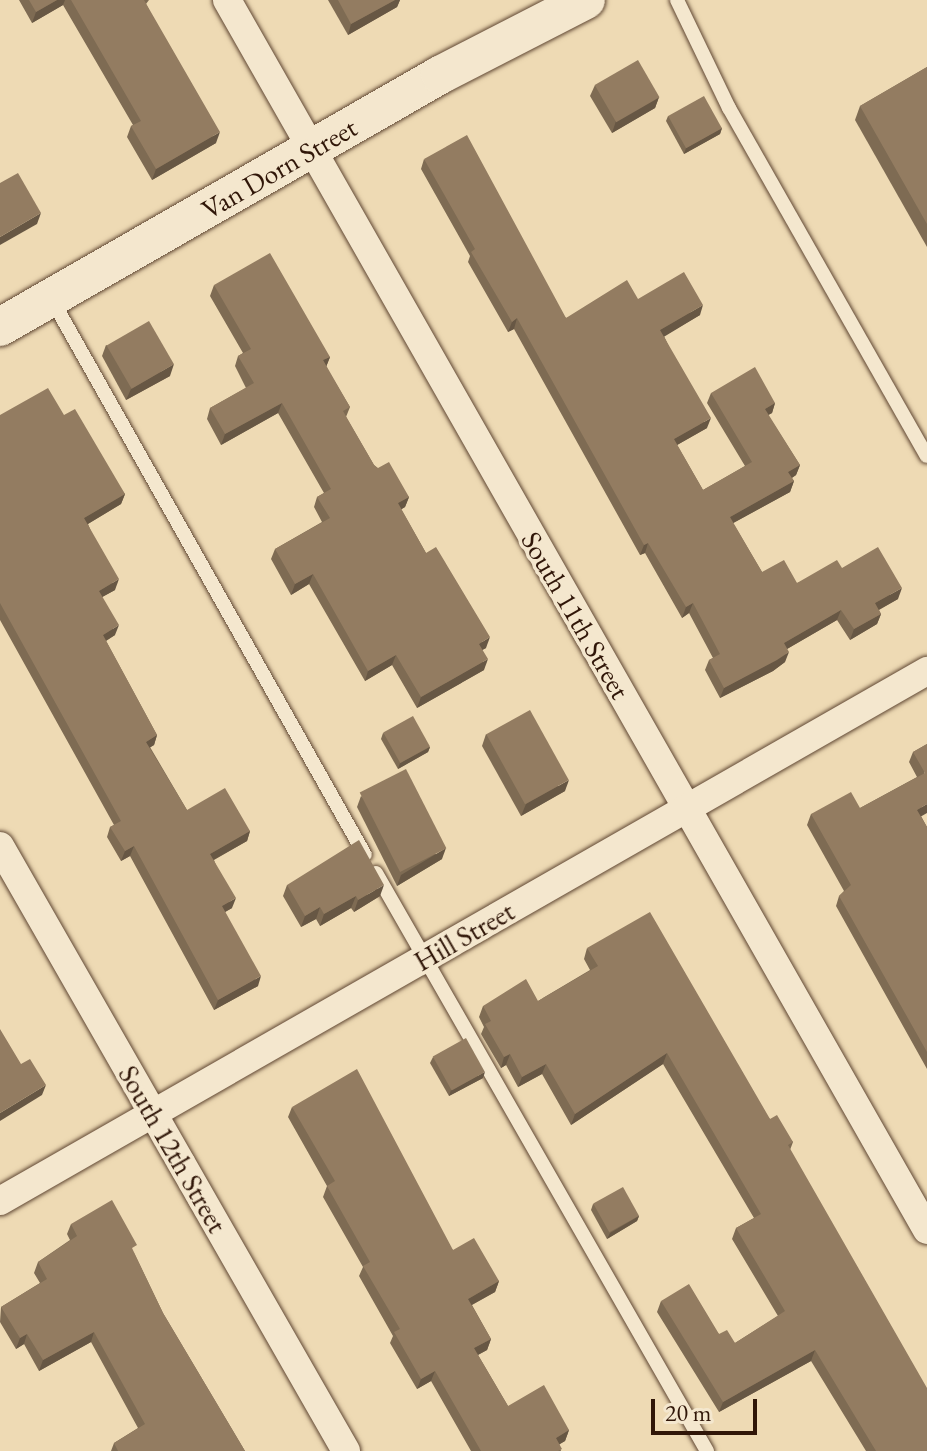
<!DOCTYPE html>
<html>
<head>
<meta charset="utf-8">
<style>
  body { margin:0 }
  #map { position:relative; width:927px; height:1451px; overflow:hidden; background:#eedab4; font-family:"EB Garamond",serif }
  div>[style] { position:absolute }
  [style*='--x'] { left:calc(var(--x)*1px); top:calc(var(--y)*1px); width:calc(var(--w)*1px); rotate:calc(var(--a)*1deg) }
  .roads { filter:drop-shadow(0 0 2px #604733) drop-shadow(0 0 2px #604733) }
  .service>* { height:14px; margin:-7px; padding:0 7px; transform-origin:7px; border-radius:7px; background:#f4e7ce }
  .minor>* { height:28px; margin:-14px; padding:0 14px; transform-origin:14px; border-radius:14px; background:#f4e7ce }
  .secondary>* { height:38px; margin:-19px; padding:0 19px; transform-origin:19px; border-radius:19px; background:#f4e7ce }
  .wall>* { inset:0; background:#7e6b53 }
  .shaded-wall>* { inset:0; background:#675744 }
  .building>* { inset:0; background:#937c61; transform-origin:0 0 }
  span { translate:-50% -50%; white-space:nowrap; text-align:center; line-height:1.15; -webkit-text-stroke:7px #f4e7ce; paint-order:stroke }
  .street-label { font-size:28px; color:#301608 }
  .scale { position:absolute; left:651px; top:1399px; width:106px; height:36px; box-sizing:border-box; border:4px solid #301608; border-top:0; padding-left:10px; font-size:24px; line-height:28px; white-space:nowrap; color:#301608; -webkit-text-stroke:6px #f4e7ce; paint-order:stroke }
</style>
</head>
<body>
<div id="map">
  <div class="roads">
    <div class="service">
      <i style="--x:677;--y:0;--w:120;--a:64.3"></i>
      <i style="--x:729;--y:108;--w:400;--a:60.4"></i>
      <i style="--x:51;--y:298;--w:639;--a:60.59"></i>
      <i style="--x:376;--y:873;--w:666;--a:60.2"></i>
    </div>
    <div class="minor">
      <i style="--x:227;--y:0;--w:1415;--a:60.36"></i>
      <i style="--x:0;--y:846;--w:697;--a:60.23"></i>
      <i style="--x:0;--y:1201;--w:1068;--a:-29.76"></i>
    </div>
    <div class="secondary">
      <i style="--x:0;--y:327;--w:507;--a:-29.8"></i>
      <i style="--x:440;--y:75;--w:164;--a:-27.2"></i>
    </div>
  </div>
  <div class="wall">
    <i style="clip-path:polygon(19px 0,149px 0,146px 4px,216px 143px,152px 180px,127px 137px,131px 126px,133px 125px,63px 5px,32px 23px)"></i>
    <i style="clip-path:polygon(328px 0,400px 0,397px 7px,348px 35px)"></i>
    <i style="clip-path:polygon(927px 67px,927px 247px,855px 120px,860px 106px)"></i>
    <i style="clip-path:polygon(595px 85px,659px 97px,655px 108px,612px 133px,590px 96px)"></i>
    <i style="clip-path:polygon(668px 116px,722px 128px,720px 134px,684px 154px,666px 121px)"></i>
    <i style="clip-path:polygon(424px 159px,566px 318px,638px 299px,700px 315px,664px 336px,707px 428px,677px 445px,703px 490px,745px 466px,707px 403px,711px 393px,775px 403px,772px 413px,768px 415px,800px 465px,796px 475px,792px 478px,794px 481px,790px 492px,733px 523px,762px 572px,797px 583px,842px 568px,898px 599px,879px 610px,881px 614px,877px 624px,850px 640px,837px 620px,787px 649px,785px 662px,773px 671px,720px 698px,705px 670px,709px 660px,713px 658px,689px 613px,682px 618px,645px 553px,640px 555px,514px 329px,508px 332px,468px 262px,470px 256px,421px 169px)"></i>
    <i style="clip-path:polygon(214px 285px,330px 357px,326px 367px,350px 407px,346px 417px,374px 465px,409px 497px,405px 507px,401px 509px,426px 553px,486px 648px,482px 650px,484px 670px,417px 708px,392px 665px,365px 681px,309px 584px,291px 595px,271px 559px,275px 549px,322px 522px,314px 507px,317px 497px,324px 493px,278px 413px,221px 445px,207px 419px,210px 408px,246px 388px,235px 366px,238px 356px,243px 353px,210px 296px)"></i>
    <i style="clip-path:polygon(106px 345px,170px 376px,126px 400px,102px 356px)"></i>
    <i style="clip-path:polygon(0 415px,64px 415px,125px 494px,121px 504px,88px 524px,115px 590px,102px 597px,115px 635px,106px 641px,157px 735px,154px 745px,150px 747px,187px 810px,250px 831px,247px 841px,214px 860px,232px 908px,225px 912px,258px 986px,214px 1010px,130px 856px,121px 861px,107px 837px,110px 827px,114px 825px,0 620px)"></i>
    <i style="clip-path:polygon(383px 733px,430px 747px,428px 752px,398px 769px,381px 739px)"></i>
    <i style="clip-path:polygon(486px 734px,565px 791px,521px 816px,482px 746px)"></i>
    <i style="clip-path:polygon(927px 744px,921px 816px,927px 827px,927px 1069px,836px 906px,839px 896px,844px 891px,807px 825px,811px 814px,860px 808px,917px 777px,909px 762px,913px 752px)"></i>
    <i style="clip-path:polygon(361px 796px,442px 859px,397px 886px,357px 807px)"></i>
    <i style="clip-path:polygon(287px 885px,380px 896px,354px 912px,351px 908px,320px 926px,316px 919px,301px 927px,283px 896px)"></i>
    <i style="clip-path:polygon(587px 948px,770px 1119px,793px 1142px,790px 1150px,927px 1451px,866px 1451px,811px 1361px,719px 1412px,657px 1312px,661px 1301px,735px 1343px,778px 1316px,732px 1239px,736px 1228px,754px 1218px,663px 1064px,571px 1125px,542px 1074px,518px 1087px,506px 1065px,501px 1068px,481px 1034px,484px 1027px,479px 1017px,483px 1006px,538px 1001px,590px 970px,584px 959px)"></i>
    <i style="clip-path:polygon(433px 1057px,483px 1078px,449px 1096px,430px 1063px)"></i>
    <i style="clip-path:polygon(292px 1107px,453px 1250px,499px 1281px,495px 1292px,472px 1305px,491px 1339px,487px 1350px,478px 1355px,508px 1406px,569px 1430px,565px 1441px,559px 1444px,561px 1451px,471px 1451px,431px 1381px,417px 1389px,390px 1343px,393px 1336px,359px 1276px,363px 1267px,323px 1197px,327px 1186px,288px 1117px)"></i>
    <i style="clip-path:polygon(593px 1204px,639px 1216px,637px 1221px,607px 1239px,591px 1210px)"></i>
    <i style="clip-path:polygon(71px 1224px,134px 1253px,163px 1313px,245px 1451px,111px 1451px,114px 1443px,138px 1428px,91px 1342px,39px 1371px,24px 1344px,16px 1349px,0 1322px,1px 1307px,40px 1283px,34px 1273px,38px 1262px,70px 1240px,67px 1234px)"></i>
  </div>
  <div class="shaded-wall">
    <i style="clip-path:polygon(57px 0,65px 0,63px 5px,32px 23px,36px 12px)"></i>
    <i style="clip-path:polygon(395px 0,400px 0,397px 7px,348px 35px,351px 24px)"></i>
    <i style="clip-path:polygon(659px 97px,655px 108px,612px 133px,616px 121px)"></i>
    <i style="clip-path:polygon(722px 128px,720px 134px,684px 154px,686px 148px)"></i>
    <i style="clip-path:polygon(220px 132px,216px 143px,152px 180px,156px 169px)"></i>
    <i style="clip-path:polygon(41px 213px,37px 224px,0 245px,0 237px)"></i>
    <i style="clip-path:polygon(703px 305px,700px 315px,657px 341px,660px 330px)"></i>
    <i style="clip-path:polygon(517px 318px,514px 329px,508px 332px,512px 322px)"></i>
    <i style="clip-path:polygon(330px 357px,326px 367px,323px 360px)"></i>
    <i style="clip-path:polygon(174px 364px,170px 376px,126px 400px,131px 389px)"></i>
    <i style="clip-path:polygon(282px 403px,278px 413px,221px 445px,225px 434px)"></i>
    <i style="clip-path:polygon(775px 403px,772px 413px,761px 419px,765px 409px)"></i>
    <i style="clip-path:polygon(711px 418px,707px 428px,670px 449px,674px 439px)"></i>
    <i style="clip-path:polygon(800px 465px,796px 475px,785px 482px,788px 472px)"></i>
    <i style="clip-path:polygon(794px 481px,790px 492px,726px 527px,730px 517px)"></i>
    <i style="clip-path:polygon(125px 494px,121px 504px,81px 528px,84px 518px)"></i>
    <i style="clip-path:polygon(409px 497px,405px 507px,394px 514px,398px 503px)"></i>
    <i style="clip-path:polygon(648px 543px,645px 553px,640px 555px,644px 545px)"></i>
    <i style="clip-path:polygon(313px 574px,309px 584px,291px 595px,295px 584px)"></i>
    <i style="clip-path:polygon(119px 579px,115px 590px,95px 601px,99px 591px)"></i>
    <i style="clip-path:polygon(902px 588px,898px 599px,871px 614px,875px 603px)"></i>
    <i style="clip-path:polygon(693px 603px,689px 613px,682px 618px,686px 607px)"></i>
    <i style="clip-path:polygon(841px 610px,837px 620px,780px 653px,784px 643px)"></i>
    <i style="clip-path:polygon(881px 614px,877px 624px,850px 640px,854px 629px)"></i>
    <i style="clip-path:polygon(119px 625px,115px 635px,99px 645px,103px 635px)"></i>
    <i style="clip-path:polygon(490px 637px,486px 648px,475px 654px,479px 644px)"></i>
    <i style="clip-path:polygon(789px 652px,785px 662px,773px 671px,720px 698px,724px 688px)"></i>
    <i style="clip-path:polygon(396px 655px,392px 665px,365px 681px,368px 671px)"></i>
    <i style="clip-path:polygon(488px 659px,484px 670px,417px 708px,421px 697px)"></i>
    <i style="clip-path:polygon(157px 735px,154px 745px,143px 752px,146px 742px)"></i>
    <i style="clip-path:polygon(430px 747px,428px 752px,398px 769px,400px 763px)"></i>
    <i style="clip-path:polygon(569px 780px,565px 791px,521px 816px,526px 804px)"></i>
    <i style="clip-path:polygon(927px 804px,927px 813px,913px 821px,917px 810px)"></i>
    <i style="clip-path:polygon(250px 831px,247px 841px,206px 864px,210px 854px)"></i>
    <i style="clip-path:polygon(134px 846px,130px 856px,121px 861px,125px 851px)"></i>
    <i style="clip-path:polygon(446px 848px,442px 859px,397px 886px,401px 875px)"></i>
    <i style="clip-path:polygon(384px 885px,380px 896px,354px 912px,358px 900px)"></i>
    <i style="clip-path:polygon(356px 896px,351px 908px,320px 926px,324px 914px)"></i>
    <i style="clip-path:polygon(236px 898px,232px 908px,218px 916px,222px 906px)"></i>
    <i style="clip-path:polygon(320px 907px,316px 919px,301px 927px,305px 916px)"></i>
    <i style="clip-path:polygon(261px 976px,258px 986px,214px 1010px,218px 1000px)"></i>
    <i style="clip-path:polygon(667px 1053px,663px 1064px,571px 1125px,575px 1114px)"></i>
    <i style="clip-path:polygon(510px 1054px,506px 1065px,501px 1068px,504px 1057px)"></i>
    <i style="clip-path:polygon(546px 1064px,542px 1074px,518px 1087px,522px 1077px)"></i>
    <i style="clip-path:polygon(485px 1072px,483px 1078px,449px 1096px,451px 1090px)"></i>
    <i style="clip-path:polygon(46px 1085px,42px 1095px,0 1121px,0 1113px)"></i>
    <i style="clip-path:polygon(639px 1216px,637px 1221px,607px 1239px,610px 1233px)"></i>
    <i style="clip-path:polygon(499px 1281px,495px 1292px,464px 1309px,468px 1299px)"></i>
    <i style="clip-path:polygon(94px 1332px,91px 1342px,39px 1371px,43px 1360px)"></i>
    <i style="clip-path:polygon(27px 1334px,24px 1344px,16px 1349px,20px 1338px)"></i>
    <i style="clip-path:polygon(491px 1339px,487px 1350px,470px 1359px,474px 1348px)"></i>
    <i style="clip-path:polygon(815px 1350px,811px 1361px,719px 1412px,723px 1402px)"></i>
    <i style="clip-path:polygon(435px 1371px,431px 1381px,417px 1389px,421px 1379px)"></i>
    <i style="clip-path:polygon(569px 1430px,565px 1441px,552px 1449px,556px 1438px)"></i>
  </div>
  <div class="building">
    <i style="clip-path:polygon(29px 0,57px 0,36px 12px)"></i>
    <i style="clip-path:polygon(71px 0,144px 0,220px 132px,156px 169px,131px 126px,141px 121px)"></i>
    <i style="clip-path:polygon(338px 0,395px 0,351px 24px)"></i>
    <i style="left:638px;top:60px;width:43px;height:50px;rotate:60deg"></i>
    <i style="clip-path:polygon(927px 67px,927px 224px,860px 106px)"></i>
    <i style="left:704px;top:96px;width:37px;height:41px;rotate:61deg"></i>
    <i style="clip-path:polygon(467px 135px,566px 318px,627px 280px,638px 299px,684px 272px,703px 305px,660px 330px,711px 418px,674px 439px,703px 490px,752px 462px,711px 393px,755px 367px,775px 403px,765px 409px,800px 465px,788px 472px,794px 481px,730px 517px,762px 572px,784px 560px,797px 583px,837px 560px,842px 568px,878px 547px,902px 588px,875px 603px,881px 614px,854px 629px,841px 610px,784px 643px,789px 652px,777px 660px,724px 688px,709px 660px,720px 654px,693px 603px,686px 607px,648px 543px,644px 545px,517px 318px,512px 322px,471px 252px,475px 249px,424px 159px)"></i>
    <i style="clip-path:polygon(18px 173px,41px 213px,0 237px,0 183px)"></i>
    <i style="clip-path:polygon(270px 253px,330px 357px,323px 360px,350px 407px,343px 411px,374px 465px,378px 468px,389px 462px,409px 497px,398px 503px,426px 553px,436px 547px,490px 637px,479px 644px,488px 659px,421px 697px,396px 655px,368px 671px,313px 574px,295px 584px,275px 549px,330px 518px,317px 497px,331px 489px,282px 403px,225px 434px,210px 408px,254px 383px,238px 356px,251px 349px,214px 285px)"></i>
    <i style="left:149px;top:321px;width:50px;height:49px;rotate:60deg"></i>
    <i style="clip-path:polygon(48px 388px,64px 415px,75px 409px,125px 494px,84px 518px,119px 579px,99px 591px,119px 625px,103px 635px,157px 735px,146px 742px,187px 810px,225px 788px,250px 831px,210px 854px,236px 898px,222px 906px,261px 976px,218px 1000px,134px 846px,125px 851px,110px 827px,121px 821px,0 603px,0 415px)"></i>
    <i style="left:530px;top:710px;width:80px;height:50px;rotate:61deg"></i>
    <i style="left:413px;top:716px;width:35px;height:34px;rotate:61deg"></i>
    <i style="clip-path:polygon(927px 744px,927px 804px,917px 810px,927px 827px,927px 1052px,839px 896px,851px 885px,811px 814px,851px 792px,860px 808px,925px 773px,913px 752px)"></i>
    <i style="left:406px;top:769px;width:89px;height:52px;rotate:63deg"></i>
    <i style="clip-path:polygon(359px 840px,384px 885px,358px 900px,356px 896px,324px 914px,320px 907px,305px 916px,287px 885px)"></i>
    <i style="clip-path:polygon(650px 912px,770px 1119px,777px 1115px,793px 1142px,788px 1145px,927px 1388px,927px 1451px,876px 1451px,815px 1350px,723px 1402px,661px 1301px,689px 1284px,719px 1334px,727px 1330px,735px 1343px,785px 1311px,736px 1228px,761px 1214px,667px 1053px,575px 1114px,546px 1064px,522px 1077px,510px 1054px,504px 1057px,485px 1024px,491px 1021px,483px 1006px,526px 979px,538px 1001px,598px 966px,587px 948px)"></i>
    <i style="clip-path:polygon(0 1029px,21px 1064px,30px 1059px,46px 1085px,0 1113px)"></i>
    <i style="left:466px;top:1038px;width:39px;height:38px;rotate:61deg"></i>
    <i style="clip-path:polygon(357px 1069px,453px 1250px,474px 1238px,499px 1281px,468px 1299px,491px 1339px,474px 1348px,508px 1406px,544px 1385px,569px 1430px,556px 1438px,562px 1449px,558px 1451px,481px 1451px,435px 1371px,421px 1379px,394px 1332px,400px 1329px,363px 1266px,370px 1262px,327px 1186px,335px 1181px,292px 1107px)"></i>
    <i style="left:623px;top:1187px;width:33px;height:34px;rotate:61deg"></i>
    <i style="clip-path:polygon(112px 1200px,137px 1245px,132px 1248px,163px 1313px,245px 1451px,118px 1451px,114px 1443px,145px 1424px,94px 1332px,43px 1360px,27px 1334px,20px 1338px,1px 1307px,47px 1279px,38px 1262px,77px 1236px,71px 1224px)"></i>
  </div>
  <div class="street-label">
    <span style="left:279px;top:168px;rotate:-30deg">Van Dorn Street</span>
    <span style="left:576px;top:615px;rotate:60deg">South 11th Street</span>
    <span style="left:464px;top:936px;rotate:-30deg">Hill Street</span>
    <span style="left:173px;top:1149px;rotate:60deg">South 12th Street</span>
  </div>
  <div class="scale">20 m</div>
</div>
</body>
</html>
